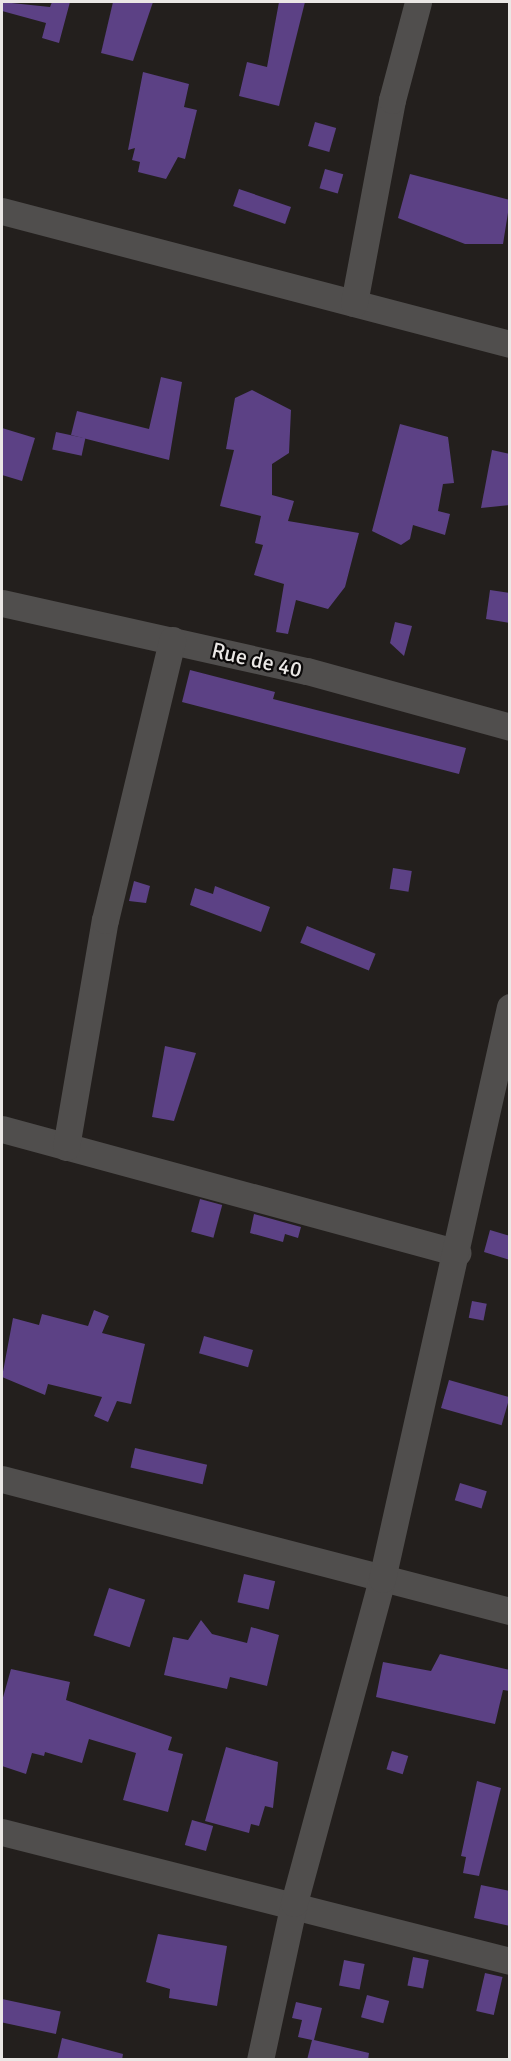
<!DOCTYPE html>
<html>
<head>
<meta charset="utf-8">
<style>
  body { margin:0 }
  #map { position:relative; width:511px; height:2061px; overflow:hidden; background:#231f1d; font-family:Signika,sans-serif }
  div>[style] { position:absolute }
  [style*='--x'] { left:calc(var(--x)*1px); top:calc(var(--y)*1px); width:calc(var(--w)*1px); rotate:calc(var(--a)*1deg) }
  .building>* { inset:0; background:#5c4185; transform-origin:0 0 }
  .minor>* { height:27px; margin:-13.5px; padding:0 13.5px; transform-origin:13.5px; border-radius:13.5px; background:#504e4d }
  span { translate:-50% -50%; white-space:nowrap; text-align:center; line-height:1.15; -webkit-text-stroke:4.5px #0b0909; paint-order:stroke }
  .street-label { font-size:22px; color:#eae7e5 }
  .frame { position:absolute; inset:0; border:3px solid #eae7e5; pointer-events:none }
</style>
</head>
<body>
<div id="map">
  <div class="building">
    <i style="clip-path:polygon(2px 2px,50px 7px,52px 2px,70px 2px,59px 43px,42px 38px,46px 23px,2px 11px)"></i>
    <i style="clip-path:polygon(113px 2px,153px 2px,133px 61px,101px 53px)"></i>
    <i style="clip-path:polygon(279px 2px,305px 2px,279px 106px,239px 96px,247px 62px,267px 67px)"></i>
    <i style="clip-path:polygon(143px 72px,189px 84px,184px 107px,197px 110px,185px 159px,178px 157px,166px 179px,138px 172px,140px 162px,132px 160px,135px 148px,128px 150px)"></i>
    <i style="left:315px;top:122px;width:22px;height:25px;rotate:16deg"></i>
    <i style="left:325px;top:169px;width:19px;height:20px;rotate:16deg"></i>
    <i style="clip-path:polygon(410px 174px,510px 200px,503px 244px,465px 244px,398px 218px)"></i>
    <i style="left:239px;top:189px;width:55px;height:18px;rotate:19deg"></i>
    <i style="clip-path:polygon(161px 377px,182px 382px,169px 460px,71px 435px,77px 411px,149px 429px)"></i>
    <i style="clip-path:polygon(252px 390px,291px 410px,289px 453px,272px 464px,272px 495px,294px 501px,288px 521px,359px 533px,345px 587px,328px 609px,296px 600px,288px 634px,276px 632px,284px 584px,254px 575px,263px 545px,255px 543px,261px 516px,220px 506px,234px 450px,226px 449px,235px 398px)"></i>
    <i style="clip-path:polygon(400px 424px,448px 437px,454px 483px,443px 484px,438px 511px,450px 514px,445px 535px,413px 525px,410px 539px,401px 545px,372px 531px)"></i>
    <i style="clip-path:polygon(2px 428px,35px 438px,22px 481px,2px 475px)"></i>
    <i style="left:56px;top:432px;width:30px;height:18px;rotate:12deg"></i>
    <i style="clip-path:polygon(492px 450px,510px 454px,510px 505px,481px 508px)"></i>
    <i style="clip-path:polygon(490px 590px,510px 593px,510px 623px,486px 619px)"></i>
    <i style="clip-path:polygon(395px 622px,412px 626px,404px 656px,390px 643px)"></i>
    <i style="clip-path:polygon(190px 670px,275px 692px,273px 699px,466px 748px,459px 774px,182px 702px)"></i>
    <i style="left:393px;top:868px;width:19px;height:21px;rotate:9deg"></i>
    <i style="clip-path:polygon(134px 881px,150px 886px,146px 903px,129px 901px)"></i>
    <i style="clip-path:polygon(215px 886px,270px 907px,261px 932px,190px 905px,195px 888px,213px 894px)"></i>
    <i style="left:307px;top:926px;width:74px;height:18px;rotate:22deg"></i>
    <i style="clip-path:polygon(165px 1046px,196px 1053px,174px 1121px,152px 1117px)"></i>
    <i style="left:200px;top:1199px;width:23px;height:34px;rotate:15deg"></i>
    <i style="clip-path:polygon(254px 1214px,301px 1227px,298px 1238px,285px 1234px,283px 1242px,250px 1233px)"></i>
    <i style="clip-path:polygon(490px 1230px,510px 1236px,510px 1260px,484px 1252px)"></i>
    <i style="left:472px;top:1301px;width:15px;height:17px;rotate:11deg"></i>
    <i style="clip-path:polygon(94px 1310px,109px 1316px,102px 1333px,145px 1344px,131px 1404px,117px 1401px,108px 1422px,94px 1416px,102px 1397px,48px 1384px,45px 1395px,2px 1377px,13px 1318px,39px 1325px,42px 1314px,88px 1326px)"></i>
    <i style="left:204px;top:1336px;width:51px;height:18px;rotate:16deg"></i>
    <i style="left:449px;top:1380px;width:63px;height:29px;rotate:16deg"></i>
    <i style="left:135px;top:1448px;width:74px;height:20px;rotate:13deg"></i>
    <i style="left:460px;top:1483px;width:28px;height:18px;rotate:17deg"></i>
    <i style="left:244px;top:1574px;width:32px;height:29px;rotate:13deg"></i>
    <i style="left:109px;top:1588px;width:38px;height:50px;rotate:18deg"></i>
    <i style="clip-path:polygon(201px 1620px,212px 1634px,247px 1643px,251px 1627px,279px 1635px,267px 1686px,230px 1677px,227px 1689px,164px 1675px,173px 1637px,188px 1640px)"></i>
    <i style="clip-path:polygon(440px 1654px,510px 1670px,510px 1691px,503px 1690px,495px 1724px,376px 1697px,383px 1662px,431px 1671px)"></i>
    <i style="clip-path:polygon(11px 1669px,70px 1682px,66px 1700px,172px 1737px,168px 1750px,183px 1754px,168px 1812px,123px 1800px,136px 1753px,89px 1739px,82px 1763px,45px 1752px,44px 1756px,32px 1753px,26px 1774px,2px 1766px,2px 1701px)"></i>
    <i style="clip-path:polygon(226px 1747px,278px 1762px,273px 1808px,265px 1806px,259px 1826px,251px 1824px,249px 1833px,205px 1821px)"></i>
    <i style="left:392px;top:1751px;width:17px;height:19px;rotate:17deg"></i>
    <i style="clip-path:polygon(477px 1781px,501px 1788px,479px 1876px,463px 1873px,466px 1857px,461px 1856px)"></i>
    <i style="left:192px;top:1820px;width:22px;height:26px;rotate:16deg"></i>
    <i style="clip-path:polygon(481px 1885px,510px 1891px,510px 1926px,474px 1918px)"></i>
    <i style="clip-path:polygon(158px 1934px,227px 1946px,217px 2006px,169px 1998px,170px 1989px,146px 1982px)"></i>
    <i style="left:413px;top:1957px;width:16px;height:29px;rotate:11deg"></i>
    <i style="left:344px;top:1960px;width:21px;height:26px;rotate:11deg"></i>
    <i style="left:485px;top:1973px;width:18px;height:39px;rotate:13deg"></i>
    <i style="left:367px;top:1995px;width:23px;height:23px;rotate:15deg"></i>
    <i style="left:2px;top:1999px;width:60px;height:23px;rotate:12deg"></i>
    <i style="clip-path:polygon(296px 2002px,322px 2008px,314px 2040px,369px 2053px,368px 2060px,307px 2060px,312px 2040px,298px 2037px,302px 2020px,292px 2018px)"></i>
    <i style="clip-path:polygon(62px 2038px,123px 2054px,122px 2060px,57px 2060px)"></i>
  </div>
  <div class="minor">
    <i style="--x:2;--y:211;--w:525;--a:14.67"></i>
    <i style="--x:354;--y:303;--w:207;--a:-79.4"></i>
    <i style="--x:392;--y:100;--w:101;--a:-75.1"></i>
    <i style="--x:2;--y:603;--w:312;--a:12.6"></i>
    <i style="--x:307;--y:671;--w:211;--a:15.4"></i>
    <i style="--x:2;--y:1129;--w:472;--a:15.2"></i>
    <i style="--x:66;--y:1147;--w:230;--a:-80.3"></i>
    <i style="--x:105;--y:920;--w:288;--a:-76.5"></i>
    <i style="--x:2;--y:1479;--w:525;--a:14.57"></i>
    <i style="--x:2;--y:1832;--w:524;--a:14.25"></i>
    <i style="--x:260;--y:2060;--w:161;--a:-77.8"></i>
    <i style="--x:294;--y:1903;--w:336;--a:-74.8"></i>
    <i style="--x:382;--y:1579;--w:586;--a:-77.39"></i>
  </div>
  <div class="street-label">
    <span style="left:257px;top:660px;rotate:13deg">Rue de 40</span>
  </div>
  <div class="frame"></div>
</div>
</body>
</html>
